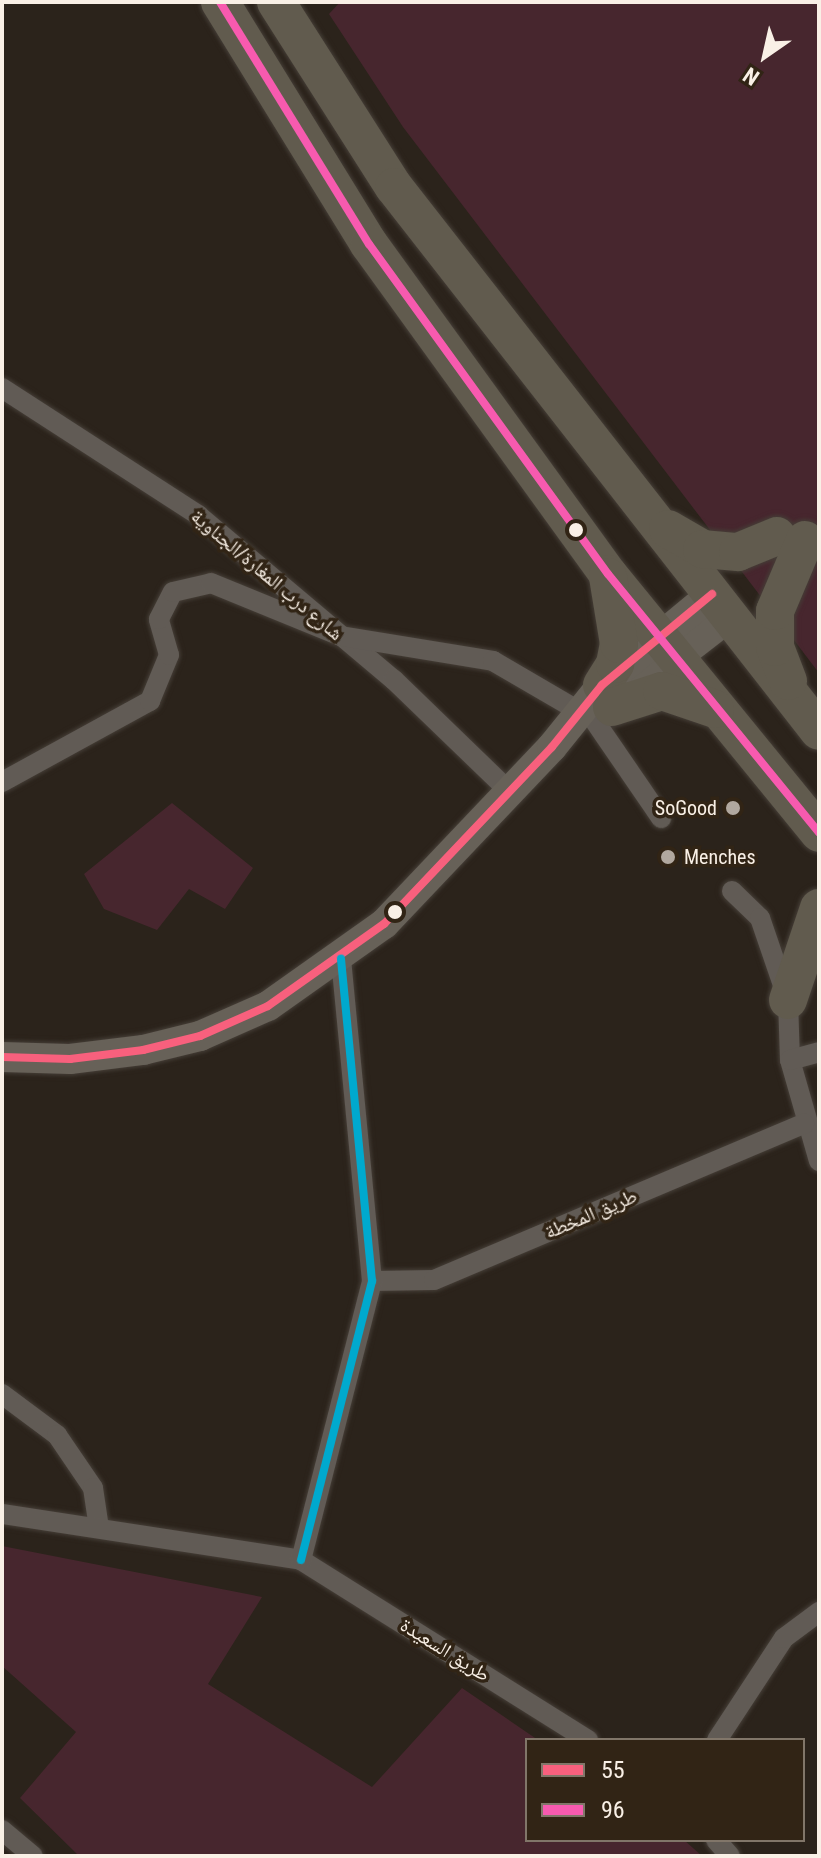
<!DOCTYPE html>
<html>
<head>
<meta charset="utf-8">
<style>
  body { margin:0 }
  #map { position:relative; width:821px; height:1858px; overflow:hidden; background:#2b231b; font-family:"Roboto Condensed","Noto Naskh Arabic",sans-serif }
  div>[style] { position:absolute }
  [style*='--x'] { left:calc(var(--x)*1px); top:calc(var(--y)*1px); width:calc(var(--w)*1px); rotate:calc(var(--a)*1deg) }
  .green>* { inset:0; background:#47262e }
  .roads { filter:drop-shadow(0 0 2px #453e37) drop-shadow(0 0 2px #453e37) }
  .street>* { height:20px; margin:-10px; padding:0 10px; transform-origin:10px; border-radius:10px; background:#615b55 }
  .secondary>* { height:30px; margin:-15px; padding:0 15px; transform-origin:15px; border-radius:15px; background:#676158 }
  .highway>* { height:38px; margin:-19px; padding:0 19px; transform-origin:19px; border-radius:19px; background:#615b4e }
  .bus-1>* { height:8px; margin:-4px; padding:0 4px; transform-origin:4px; border-radius:4px; background:#f8607d }
  .bus-2>* { height:8px; margin:-4px; padding:0 4px; transform-origin:4px; border-radius:4px; background:#f75aaf }
  .bus-3>* { height:8px; margin:-4px; padding:0 4px; transform-origin:4px; border-radius:4px; background:#00a9ce }
  .dots>* { width:22px; height:22px; translate:-50% -50%; box-sizing:border-box; border:4px solid #312415; border-radius:50% }
  span { translate:-50% -50%; white-space:nowrap; text-align:center; line-height:1.15; -webkit-text-stroke:7px #312415; paint-order:stroke }
  .street-label { font-size:20px; color:#f9f0e6 }
  .poi-label { font-size:20px; color:#f9f0e6 }
  .right { translate:-100% -50%; text-align:right }
  .left { translate:0 -50%; text-align:left }
  .frame { position:absolute; inset:0; border:4px solid #f9f0e6; pointer-events:none }
  .legend { position:absolute; left:525px; top:1738px; width:280px; height:104px; box-sizing:border-box; background:#312415; border:2px solid #817669; margin:0; padding:10px 14px; list-style:none; font-size:24px; color:#f9f0e6 }
  .legend li { display:flex; align-items:center; gap:16px; height:40px }
  .legend b { width:40px; border:2px solid #817669 }
  .north { position:absolute; left:725px; top:16px; width:80px; height:80px; -webkit-text-stroke:6px #312415; paint-order:stroke; rotate:214deg; font-size:22px; font-weight:700; line-height:32px; text-align:center; color:#f9f0e6 }
  .north::after { content:''; display:block; margin:auto; width:28px; height:36px; background:#f9f0e6; clip-path:polygon(50% 0,100% 100%,50% 72%,0 100%) }
</style>
</head>
<body>
<div id="map">
  <div class="green">
    <i style="clip-path:polygon(340px 2px,819px 2px,819px 673px,403px 127px,329px 14px)"></i>
    <i style="clip-path:polygon(172px 803px,253px 868px,225px 909px,189px 889px,157px 930px,104px 909px,84px 874px)"></i>
    <i style="clip-path:polygon(2px 1546px,262px 1597px,208px 1684px,372px 1787px,462px 1688px,538px 1740px,527px 1740px,527px 1840px,684px 1840px,702px 1856px,79px 1856px,20px 1798px,76px 1732px,2px 1666px)"></i>
  </div>
  <div class="roads">
    <div class="street">
      <i style="--x:2;--y:388;--w:234;--a:32.9"></i>
      <i style="--x:198;--y:515;--w:256;--a:40.1"></i>
      <i style="--x:394;--y:680;--w:160;--a:44"></i>
      <i style="--x:594;--y:720;--w:119;--a:55.6"></i>
      <i style="--x:2;--y:782;--w:169;--a:-28.7"></i>
      <i style="--x:150;--y:701;--w:50;--a:-67.6"></i>
      <i style="--x:169;--y:655;--w:37;--a:-106"></i>
      <i style="--x:159;--y:619;--w:30;--a:-63"></i>
      <i style="--x:173;--y:592;--w:39;--a:-13"></i>
      <i style="--x:211;--y:583;--w:140;--a:22.2"></i>
      <i style="--x:341;--y:636;--w:154;--a:9.3"></i>
      <i style="--x:493;--y:661;--w:99;--a:30.2"></i>
      <i style="--x:732;--y:891;--w:39;--a:44"></i>
      <i style="--x:760;--y:918;--w:87;--a:71.1"></i>
      <i style="--x:788;--y:1000;--w:60;--a:88.1"></i>
      <i style="--x:790;--y:1060;--w:105;--a:74"></i>
      <i style="--x:790;--y:1060;--w:30;--a:-15"></i>
      <i style="--x:372;--y:1281;--w:62;--a:-0.9"></i>
      <i style="--x:434;--y:1280;--w:402;--a:-22.9"></i>
      <i style="--x:2;--y:1394;--w:69;--a:36.7"></i>
      <i style="--x:57;--y:1435;--w:64;--a:55.8"></i>
      <i style="--x:93;--y:1488;--w:40;--a:81.5"></i>
      <i style="--x:2;--y:1514;--w:303;--a:8.7"></i>
      <i style="--x:301;--y:1560;--w:339;--a:32.1"></i>
      <i style="--x:301;--y:1560;--w:288;--a:-75.7"></i>
      <i style="--x:372;--y:1281;--w:324;--a:-95.5"></i>
      <i style="--x:717;--y:1740;--w:122;--a:-56.7"></i>
      <i style="--x:784;--y:1638;--w:44;--a:-36.6"></i>
      <i style="--x:2;--y:1830;--w:40;--a:40"></i>
      <i style="--x:716;--y:1840;--w:21;--a:49"></i>
    </div>
    <div class="secondary">
      <i style="--x:627;--y:696;--w:129;--a:-37.8"></i>
      <i style="--x:2;--y:1057;--w:68;--a:1.7"></i>
      <i style="--x:70;--y:1059;--w:74;--a:-7"></i>
      <i style="--x:143;--y:1050;--w:59;--a:-13.8"></i>
      <i style="--x:200;--y:1036;--w:74;--a:-23.8"></i>
      <i style="--x:268;--y:1006;--w:142;--a:-35.3"></i>
      <i style="--x:384;--y:924;--w:244;--a:-46.5"></i>
      <i style="--x:552;--y:747;--w:80;--a:-51.1"></i>
      <i style="--x:602;--y:685;--w:143;--a:-39.6"></i>
    </div>
    <div class="highway">
      <i style="--x:220;--y:2;--w:284;--a:58.4"></i>
      <i style="--x:369;--y:244;--w:407;--a:54.1"></i>
      <i style="--x:608;--y:574;--w:334;--a:50.8"></i>
      <i style="--x:276;--y:2;--w:219;--a:57.5"></i>
      <i style="--x:394;--y:187;--w:690;--a:52"></i>
      <i style="--x:668;--y:529;--w:39;--a:30"></i>
      <i style="--x:702;--y:549;--w:36;--a:5"></i>
      <i style="--x:738;--y:552;--w:42;--a:-22.3"></i>
      <i style="--x:788;--y:681;--w:36;--a:-111"></i>
      <i style="--x:775;--y:647;--w:36;--a:-90"></i>
      <i style="--x:775;--y:611;--w:77;--a:-67.1"></i>
      <i style="--x:602;--y:685;--w:25;--a:-58"></i>
      <i style="--x:615;--y:664;--w:20;--a:-79"></i>
      <i style="--x:619;--y:644;--w:68;--a:-99.3"></i>
      <i style="--x:612;--y:707;--w:52;--a:-17.7"></i>
      <i style="--x:662;--y:691;--w:56;--a:18.8"></i>
      <i style="--x:788;--y:1000;--w:97;--a:-71.4"></i>
    </div>
  </div>
  <div class="bus-1">
    <i style="--x:2;--y:1057;--w:68;--a:1.7"></i>
    <i style="--x:70;--y:1059;--w:74;--a:-7"></i>
    <i style="--x:143;--y:1050;--w:59;--a:-13.8"></i>
    <i style="--x:200;--y:1036;--w:74;--a:-23.8"></i>
    <i style="--x:268;--y:1006;--w:142;--a:-35.3"></i>
    <i style="--x:384;--y:924;--w:244;--a:-46.5"></i>
    <i style="--x:552;--y:747;--w:80;--a:-51.1"></i>
    <i style="--x:602;--y:685;--w:143;--a:-39.6"></i>
  </div>
  <div class="bus-2">
    <i style="--x:220;--y:2;--w:284;--a:58.4"></i>
    <i style="--x:369;--y:244;--w:407;--a:54.1"></i>
    <i style="--x:608;--y:574;--w:334;--a:50.8"></i>
  </div>
  <div class="bus-3">
    <i style="--x:301;--y:1560;--w:288;--a:-75.7"></i>
    <i style="--x:372;--y:1281;--w:324;--a:-95.5"></i>
  </div>
  <div class="dots">
    <i style="left:576px;top:530px;background:#f9f0e6"></i>
    <i style="left:733px;top:808px;background:#b1a89f"></i>
    <i style="left:668px;top:857px;background:#b1a89f"></i>
    <i style="left:395px;top:912px;background:#f9f0e6"></i>
  </div>
  <div class="street-label">
    <span style="left:267px;top:575px;rotate:40deg">شارع درب المغارة/الجناوية</span>
    <span style="left:591px;top:1214px;rotate:-23deg">طريق المخطة</span>
    <span style="left:445px;top:1650px;rotate:32deg">طريق السعيدة</span>
  </div>
  <div class="poi-label">
    <span class="right" style="left:717px;top:808px">SoGood</span>
    <span class="left" style="left:684px;top:857px">Menches</span>
  </div>
  <div class="frame"></div>
  <ul class="legend">
  <li><b style="height:10px;background:#f8607d"></b>55</li>
  <li><b style="height:10px;background:#f75aaf"></b>96</li>
  </ul>
  <div class="north">N</div>
</div>
</body>
</html>
